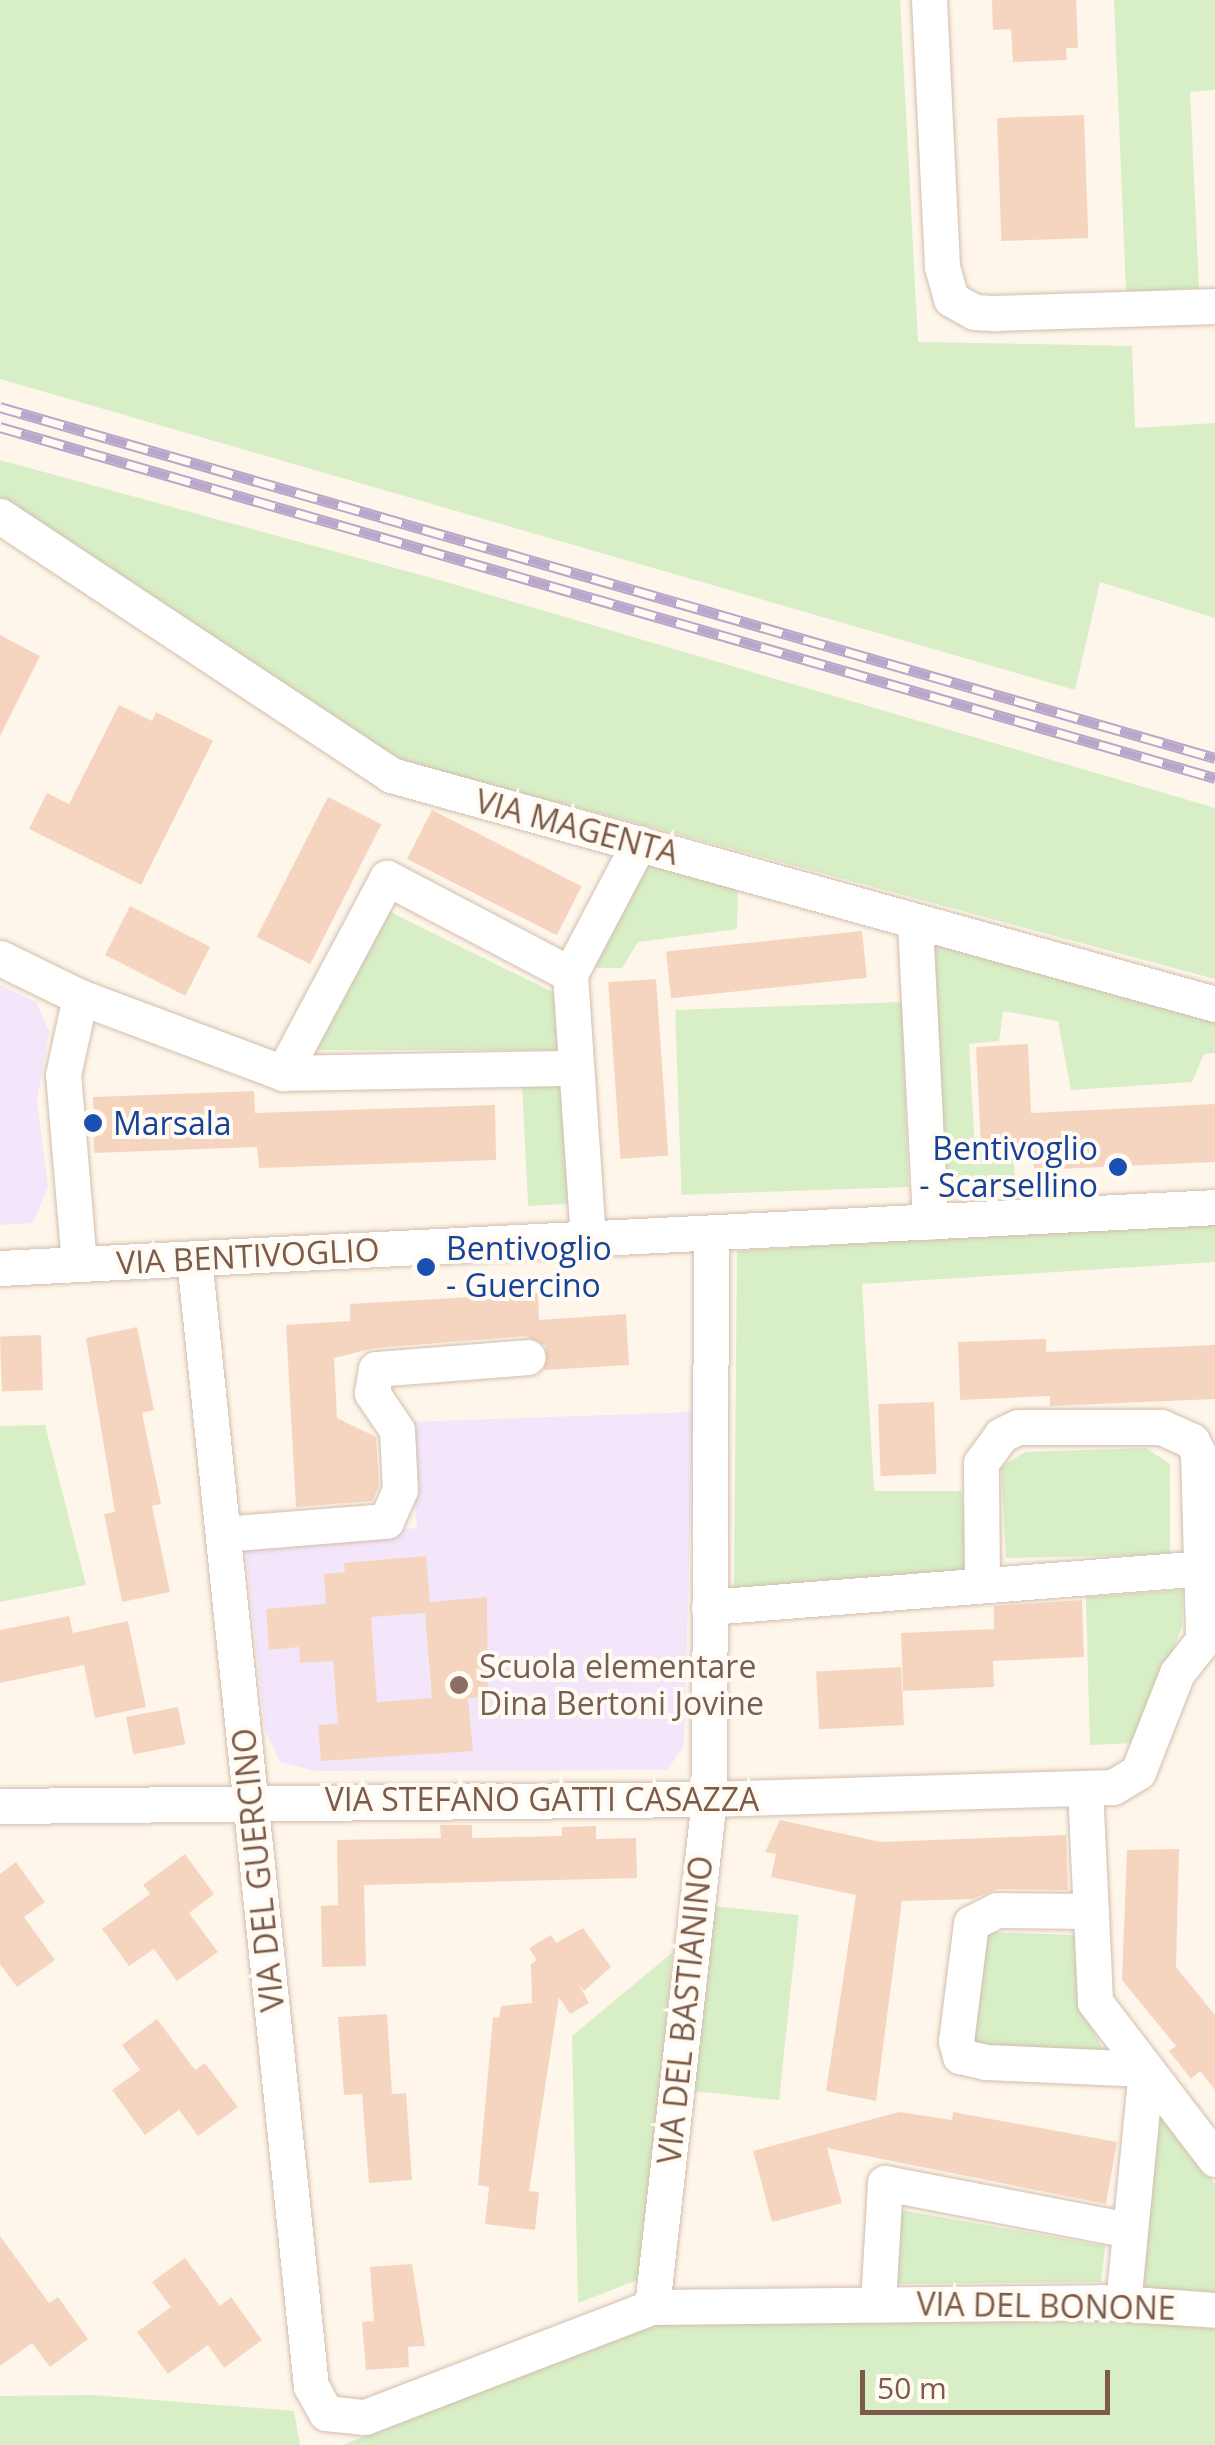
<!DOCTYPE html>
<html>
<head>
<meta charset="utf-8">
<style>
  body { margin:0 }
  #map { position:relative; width:1215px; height:2445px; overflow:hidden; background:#fef6ea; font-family:"Open Sans",sans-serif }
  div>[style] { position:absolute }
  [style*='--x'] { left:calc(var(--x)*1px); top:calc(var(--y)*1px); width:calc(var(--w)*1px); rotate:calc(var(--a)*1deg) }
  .education>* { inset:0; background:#f3e6fb }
  .green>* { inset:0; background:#d7eec6; transform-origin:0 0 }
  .building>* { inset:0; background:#f6d5c0; transform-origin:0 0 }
  .roads { filter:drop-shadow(0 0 2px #d3bdae) drop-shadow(0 0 2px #d3bdae) }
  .minor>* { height:35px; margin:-17.5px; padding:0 17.5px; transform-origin:17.5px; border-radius:17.5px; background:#fff }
  .rail>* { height:11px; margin-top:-5.5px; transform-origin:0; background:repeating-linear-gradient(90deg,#fffaf2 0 22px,#b9a6cb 0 44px); box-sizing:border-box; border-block:2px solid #b9a6cb }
  .dots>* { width:28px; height:28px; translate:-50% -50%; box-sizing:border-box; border:5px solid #fffaf2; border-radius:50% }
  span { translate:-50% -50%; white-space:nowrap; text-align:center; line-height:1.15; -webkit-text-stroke:8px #fffaf2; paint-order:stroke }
  .street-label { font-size:32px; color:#7c5b4a }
  .transit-label { font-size:32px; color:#164399 }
  .left { translate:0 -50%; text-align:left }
  .right { translate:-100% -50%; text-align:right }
  .education-label { font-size:32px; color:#785e54 }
  .scale { position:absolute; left:860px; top:2370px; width:250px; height:45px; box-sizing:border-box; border:5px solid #7c5b4a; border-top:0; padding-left:12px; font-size:30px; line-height:35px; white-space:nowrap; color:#7c5b4a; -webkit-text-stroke:8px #fffaf2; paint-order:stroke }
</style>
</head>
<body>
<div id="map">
  <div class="education">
    <i style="clip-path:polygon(0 985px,36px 1002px,49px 1031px,37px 1101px,48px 1186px,33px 1223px,0 1225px)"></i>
    <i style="clip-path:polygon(693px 1412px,684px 1746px,667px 1770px,315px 1771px,280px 1762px,265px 1730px,245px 1545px,417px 1528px,408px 1422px)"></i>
  </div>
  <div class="green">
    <i style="clip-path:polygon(0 0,900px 0,918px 342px,1132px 346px,1135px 428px,1215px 423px,1215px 618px,1100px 582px,1075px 690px,0 379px)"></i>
    <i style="clip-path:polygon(1114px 0,1215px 0,1215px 90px,1190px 92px,1199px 288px,1126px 292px)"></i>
    <i style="clip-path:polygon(0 460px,439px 580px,1215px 808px,1215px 979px,569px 805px,445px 777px,367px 746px,0 503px)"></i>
    <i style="clip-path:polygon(642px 857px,738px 890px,737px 929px,638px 942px,622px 968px,582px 968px)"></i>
    <i style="clip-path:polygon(386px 910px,555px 993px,560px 1050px,314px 1050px)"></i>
    <i style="clip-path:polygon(930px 939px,1215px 1016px,1215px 1053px,1204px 1054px,1192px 1082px,1071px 1090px,1058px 1021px,1003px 1011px,999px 1041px,969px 1044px,975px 1151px,1013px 1151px,1015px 1180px,937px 1185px)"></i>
    <i style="left:902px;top:1002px;width:185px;height:227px;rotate:88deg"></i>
    <i style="left:562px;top:1085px;width:119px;height:40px;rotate:87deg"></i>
    <i style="clip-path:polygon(1215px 1221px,1215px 1262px,862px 1284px,874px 1491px,962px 1491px,969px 1575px,734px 1593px,737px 1251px)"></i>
    <i style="clip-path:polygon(45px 1425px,86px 1585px,0 1602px,0 1426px)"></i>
    <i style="clip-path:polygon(1146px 1448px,1170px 1464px,1170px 1555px,1006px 1558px,1001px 1467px,1025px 1452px)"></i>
    <i style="clip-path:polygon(1183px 1590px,1182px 1627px,1137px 1743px,1090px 1745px,1086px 1597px)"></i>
    <i style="left:712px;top:1906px;width:87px;height:186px;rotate:6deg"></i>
    <i style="clip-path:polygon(982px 1932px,1077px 1935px,1079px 2004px,1104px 2051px,974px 2047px)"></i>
    <i style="clip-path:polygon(672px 1953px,645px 2277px,578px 2303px,572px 2036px)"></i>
    <i style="clip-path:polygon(1157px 2101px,1215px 2184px,1215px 2299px,1135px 2295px)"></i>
    <i style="clip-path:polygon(900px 2210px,1105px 2246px,1101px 2282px,894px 2284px)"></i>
    <i style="clip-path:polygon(650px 2314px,1119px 2314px,1215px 2324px,1215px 2445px,343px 2445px)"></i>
    <i style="clip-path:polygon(92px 2395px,294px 2411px,300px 2445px,0 2445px,0 2396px)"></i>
  </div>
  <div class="building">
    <i style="clip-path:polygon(992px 0,1076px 0,1078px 48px,1066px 48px,1067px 60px,1013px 62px,1011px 29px,993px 30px)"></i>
    <i style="left:1084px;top:115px;width:123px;height:87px;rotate:88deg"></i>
    <i style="clip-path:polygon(0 635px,40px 656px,0 736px)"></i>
    <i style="clip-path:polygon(119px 705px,152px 721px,156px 712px,213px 741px,141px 885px,29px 829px,47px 793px,69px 804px)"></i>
    <i style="left:328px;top:797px;width:60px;height:157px;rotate:27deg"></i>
    <i style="left:432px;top:810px;width:168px;height:55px;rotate:27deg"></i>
    <i style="left:130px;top:906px;width:90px;height:55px;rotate:27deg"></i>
    <i style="left:862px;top:931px;width:47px;height:197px;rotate:84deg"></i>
    <i style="left:656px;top:979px;width:177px;height:48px;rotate:86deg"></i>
    <i style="clip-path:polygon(1028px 1044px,1031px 1113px,1215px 1104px,1215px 1162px,1034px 1170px,1033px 1143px,981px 1146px,976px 1047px)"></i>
    <i style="clip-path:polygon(254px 1091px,255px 1113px,495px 1105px,496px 1160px,259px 1168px,257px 1147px,94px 1153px,93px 1097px)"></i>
    <i style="clip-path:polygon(538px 1293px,539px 1320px,626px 1314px,629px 1365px,544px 1370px,546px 1346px,526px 1336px,374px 1348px,334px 1358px,337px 1418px,376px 1437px,379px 1486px,372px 1501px,296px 1507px,286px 1325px,350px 1321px,350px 1304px)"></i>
    <i style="clip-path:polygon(137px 1327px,154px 1410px,142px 1413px,161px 1504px,152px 1506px,170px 1592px,122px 1602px,104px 1514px,115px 1512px,86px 1338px)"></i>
    <i style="left:41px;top:1335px;width:55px;height:41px;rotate:88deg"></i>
    <i style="clip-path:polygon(1046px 1339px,1046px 1352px,1215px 1345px,1215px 1399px,1050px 1406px,1050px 1396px,960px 1400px,958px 1342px)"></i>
    <i style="left:934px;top:1402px;width:72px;height:56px;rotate:88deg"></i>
    <i style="clip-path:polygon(evenodd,426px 1556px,430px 1602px,487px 1597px,488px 1697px,468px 1698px,473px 1751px,321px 1761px,318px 1725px,338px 1724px,333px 1661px,300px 1663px,299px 1647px,269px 1650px,266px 1609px,326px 1604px,324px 1574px,345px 1572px,344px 1563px,426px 1556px,425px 1613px,432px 1698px,377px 1702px,371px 1617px,425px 1613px)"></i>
    <i style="clip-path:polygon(1082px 1600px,1084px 1657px,993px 1661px,994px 1687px,903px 1691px,901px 1633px,994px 1629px,994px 1606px)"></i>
    <i style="clip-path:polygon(69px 1616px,73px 1633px,128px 1621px,146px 1707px,95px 1718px,84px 1665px,0 1683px,0 1630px)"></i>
    <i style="left:901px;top:1667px;width:58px;height:85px;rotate:87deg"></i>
    <i style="left:178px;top:1707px;width:38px;height:53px;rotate:79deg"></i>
    <i style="clip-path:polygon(780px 1820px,881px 1842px,1066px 1835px,1068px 1890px,997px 1889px,972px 1899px,902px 1901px,876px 2101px,826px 2091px,856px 1895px,771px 1877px,776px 1854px,765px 1852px)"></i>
    <i style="clip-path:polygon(440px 1825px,472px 1825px,472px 1838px,562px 1836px,562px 1827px,596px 1826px,596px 1839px,636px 1838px,637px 1878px,364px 1885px,366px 1966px,322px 1967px,321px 1906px,338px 1905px,337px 1840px,441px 1838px)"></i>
    <i style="clip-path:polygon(1179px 1849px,1176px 1967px,1215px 2015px,1215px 2090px,1200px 2071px,1191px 2079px,1169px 2051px,1176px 2046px,1122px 1980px,1127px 1850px)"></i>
    <i style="clip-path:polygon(185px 1854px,214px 1894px,189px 1913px,218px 1952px,177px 1981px,154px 1949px,129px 1966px,102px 1929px,150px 1894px,143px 1885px)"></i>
    <i style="clip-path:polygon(16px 1862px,45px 1902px,24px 1917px,55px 1960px,17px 1987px,0 1964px,0 1874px)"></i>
    <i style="clip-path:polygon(583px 1928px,611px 1967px,584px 1991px,579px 1985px,589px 2003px,570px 2014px,559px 1997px,529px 2191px,539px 2192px,535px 2230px,485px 2224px,489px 2187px,478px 2185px,493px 2017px,499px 2018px,501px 2006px,532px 2003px,531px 1964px,537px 1960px,529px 1948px,551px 1935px,556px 1943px)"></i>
    <i style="clip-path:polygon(387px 2014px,392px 2094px,406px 2093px,412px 2180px,369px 2183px,362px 2094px,344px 2095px,338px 2017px)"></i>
    <i style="clip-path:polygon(157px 2019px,195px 2070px,205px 2063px,238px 2107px,198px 2136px,179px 2110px,145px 2135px,112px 2090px,140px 2070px,122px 2045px)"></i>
    <i style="clip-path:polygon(899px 2112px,952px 2120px,953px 2112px,1117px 2142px,1106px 2204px,827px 2148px,842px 2203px,772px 2222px,753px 2151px)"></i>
    <i style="clip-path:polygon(0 2236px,49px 2303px,58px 2297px,88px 2339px,50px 2367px,32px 2343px,0 2366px)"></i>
    <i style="clip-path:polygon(185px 2258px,220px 2306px,231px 2297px,262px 2340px,224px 2368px,208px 2345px,168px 2374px,137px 2332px,171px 2307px,152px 2282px)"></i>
    <i style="clip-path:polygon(412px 2264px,425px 2346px,408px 2347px,409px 2367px,366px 2370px,362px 2322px,374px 2321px,370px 2267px)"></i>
  </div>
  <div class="roads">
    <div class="minor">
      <i style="--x:929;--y:0;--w:267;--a:87.2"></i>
      <i style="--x:942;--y:267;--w:33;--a:74"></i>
      <i style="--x:951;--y:299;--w:26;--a:29"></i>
      <i style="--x:974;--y:312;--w:22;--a:3"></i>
      <i style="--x:996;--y:313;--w:219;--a:-1.8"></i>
      <i style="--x:0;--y:516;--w:469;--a:33.5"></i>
      <i style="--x:391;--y:775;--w:855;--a:15.53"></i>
      <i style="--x:915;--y:923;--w:299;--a:87.1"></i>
      <i style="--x:0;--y:958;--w:89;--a:26"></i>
      <i style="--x:80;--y:997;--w:217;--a:20.5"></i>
      <i style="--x:283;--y:1073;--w:293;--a:-1"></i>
      <i style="--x:283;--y:1073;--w:221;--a:-61.9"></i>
      <i style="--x:387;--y:878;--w:207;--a:27.7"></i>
      <i style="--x:588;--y:1239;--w:266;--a:-93.9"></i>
      <i style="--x:570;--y:974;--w:148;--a:-62.2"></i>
      <i style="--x:194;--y:1258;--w:1134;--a:84.08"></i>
      <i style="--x:311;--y:2386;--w:31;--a:61"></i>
      <i style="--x:326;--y:2413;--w:39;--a:6"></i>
      <i style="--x:365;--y:2417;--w:307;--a:-21"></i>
      <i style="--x:652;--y:2307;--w:450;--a:-0.6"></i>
      <i style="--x:1102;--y:2302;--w:113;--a:4"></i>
      <i style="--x:79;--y:1264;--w:190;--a:-94.8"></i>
      <i style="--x:63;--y:1075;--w:80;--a:-77.7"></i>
      <i style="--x:0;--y:1268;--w:1217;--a:-2.87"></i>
      <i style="--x:223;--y:1534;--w:164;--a:-4.6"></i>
      <i style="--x:386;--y:1521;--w:34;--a:-66"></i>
      <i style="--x:400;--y:1490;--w:60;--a:-92.9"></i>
      <i style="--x:397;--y:1430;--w:45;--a:-124"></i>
      <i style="--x:372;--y:1393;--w:24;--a:-81"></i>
      <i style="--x:376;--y:1369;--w:152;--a:-4.5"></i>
      <i style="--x:982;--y:1585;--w:122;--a:-90.5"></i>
      <i style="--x:981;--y:1463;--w:34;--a:-54"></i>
      <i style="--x:1001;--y:1435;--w:19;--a:-25"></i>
      <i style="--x:1018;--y:1427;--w:143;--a:0"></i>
      <i style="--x:1161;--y:1427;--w:34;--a:24"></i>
      <i style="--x:1192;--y:1441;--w:13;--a:63"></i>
      <i style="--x:1198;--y:1453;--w:181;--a:88.4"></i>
      <i style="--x:709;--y:1607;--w:496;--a:-4.5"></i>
      <i style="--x:1085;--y:1788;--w:214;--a:87.3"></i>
      <i style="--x:1095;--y:2002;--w:198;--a:52.6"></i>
      <i style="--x:0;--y:1806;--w:709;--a:-0.57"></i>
      <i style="--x:709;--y:1799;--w:404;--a:-1.7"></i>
      <i style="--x:1113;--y:1787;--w:29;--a:-31"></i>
      <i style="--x:1138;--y:1772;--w:106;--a:-68.5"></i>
      <i style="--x:1177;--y:1673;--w:61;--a:-51.6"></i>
      <i style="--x:1091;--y:1911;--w:94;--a:-179.4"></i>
      <i style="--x:997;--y:1910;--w:29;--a:153"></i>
      <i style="--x:971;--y:1923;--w:119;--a:97.2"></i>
      <i style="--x:956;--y:2041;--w:16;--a:75"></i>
      <i style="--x:960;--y:2056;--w:27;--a:13"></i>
      <i style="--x:986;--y:2062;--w:160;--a:2.5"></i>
      <i style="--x:1146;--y:2069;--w:235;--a:95.6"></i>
      <i style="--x:878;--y:2304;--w:121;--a:-86.7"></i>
      <i style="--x:885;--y:2183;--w:249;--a:10.9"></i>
      <i style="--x:652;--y:2307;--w:511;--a:-83.6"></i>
      <i style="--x:709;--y:1799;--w:566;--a:-89.8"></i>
    </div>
  </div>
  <div class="rail">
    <i style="--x:0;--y:407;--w:1265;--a:16.11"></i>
    <i style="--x:0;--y:427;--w:1265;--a:16.11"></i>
  </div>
  <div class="dots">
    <i style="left:93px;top:1123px;background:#1a4fb4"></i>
    <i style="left:1118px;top:1167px;background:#1a4fb4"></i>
    <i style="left:426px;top:1267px;background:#1a4fb4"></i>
    <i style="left:459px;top:1685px;background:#8d6e63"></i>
  </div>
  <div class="street-label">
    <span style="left:577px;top:827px;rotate:15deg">VIA MAGENTA</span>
    <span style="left:248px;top:1256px;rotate:-3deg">VIA BENTIVOGLIO</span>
    <span style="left:542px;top:1799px">VIA STEFANO GATTI CASAZZA</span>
    <span style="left:258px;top:1870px;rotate:-96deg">VIA DEL GUERCINO</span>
    <span style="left:685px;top:2010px;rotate:-84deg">VIA DEL BASTIANINO</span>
    <span style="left:1046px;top:2306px;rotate:1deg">VIA DEL BONONE</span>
  </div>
  <div class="transit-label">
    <span class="left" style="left:113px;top:1123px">Marsala</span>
    <span class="right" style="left:1098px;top:1167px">Bentivoglio<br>- Scarsellino</span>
    <span class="left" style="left:446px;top:1267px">Bentivoglio<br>- Guercino</span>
  </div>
  <div class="education-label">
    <span class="left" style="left:479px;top:1685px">Scuola elementare<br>Dina Bertoni Jovine</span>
  </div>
  <div class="scale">50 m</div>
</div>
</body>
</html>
